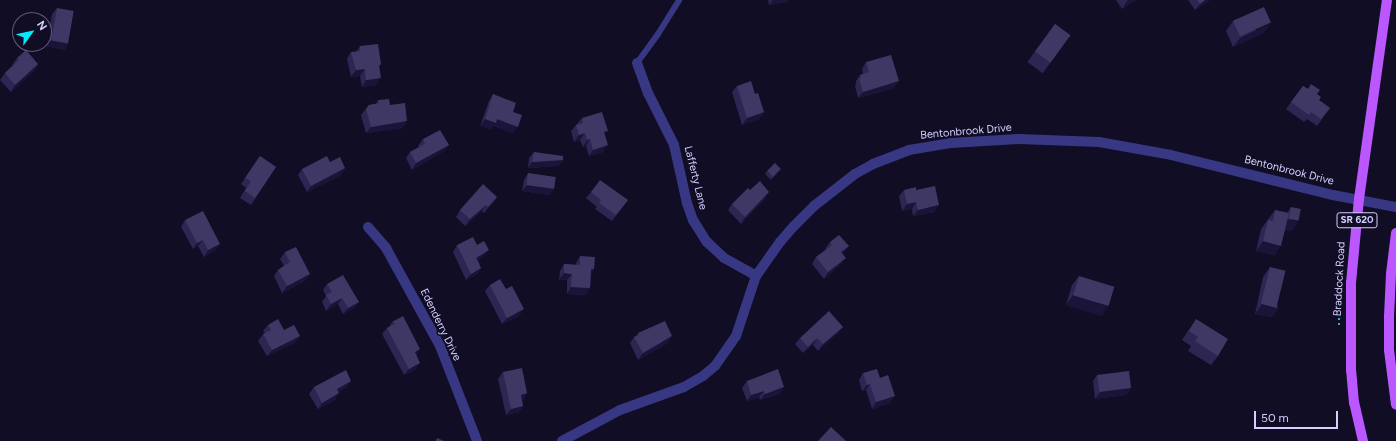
<!DOCTYPE html>
<html>
<head>
<meta charset="utf-8">
<style>
  body { margin:0 }
  #map { position:relative; width:1396px; height:441px; overflow:hidden; background:#100d24; font-family:Figtree,sans-serif }
  div>[style] { position:absolute }
  [style*='--x'] { left:calc(var(--x)*1px); top:calc(var(--y)*1px); width:calc(var(--w)*1px); rotate:calc(var(--a)*1deg) }
  .path>* { height:2px; margin-top:-1px; transform-origin:0; background:repeating-linear-gradient(90deg,#2bb8ab 0 2px,transparent 0 5px) }
  .lane>* { height:6px; margin:-3px; padding:0 3px; transform-origin:3px; border-radius:3px; background:#373784 }
  .street>* { height:10px; margin:-5px; padding:0 5px; transform-origin:5px; border-radius:5px; background:#373784 }
  .primary>* { height:10px; margin:-5px; padding:0 5px; transform-origin:5px; border-radius:5px; background:#ba57ff }
  .wall>* { inset:0; background:#2d2652; transform-origin:0 0 }
  .shaded-wall>* { inset:0; background:#1a1438 }
  .building>* { inset:0; background:#3f3865; transform-origin:0 0 }
  span { translate:-50% -50%; white-space:nowrap; text-align:center; line-height:1.15; -webkit-text-stroke:3.5px #100d24; paint-order:stroke }
  .shield-label span { padding:1px 3px; background:#100d24; border:1px solid; border-radius:3px; -webkit-text-stroke-width:0 }
  .shield-label { font-size:10px; color:#d4d0ff; font-weight:700 }
  .street-label { font-size:11px; color:#d4d0ff }
  .north { position:absolute; left:12px; top:12px; width:40px; height:40px; box-sizing:border-box; background:#100d24; border:1px solid #5e5b7c; border-radius:50%; rotate:57deg; font-size:11px; font-weight:700; line-height:16px; text-align:center; color:#d4d0ff }
  .north::after { content:''; display:block; margin:auto; width:14px; height:18px; background:#00eafb; clip-path:polygon(50% 0,100% 100%,50% 72%,0 100%) }
  .scale { position:absolute; left:1254px; top:411px; width:84px; height:18px; box-sizing:border-box; border:2px solid #d4d0ff; border-top:0; padding-left:5px; font-size:12px; line-height:14px; white-space:nowrap; color:#d4d0ff; -webkit-text-stroke:3px #100d24; paint-order:stroke }
</style>
</head>
<body>
<div id="map">
  <div class="path">
    <i style="--x:1339;--y:313;--w:12;--a:90"></i>
  </div>
  <div class="lane">
    <i style="--x:637;--y:63;--w:36;--a:-54"></i>
    <i style="--x:658;--y:34;--w:40;--a:-58"></i>
  </div>
  <div class="street">
    <i style="--x:637;--y:63;--w:32;--a:70"></i>
    <i style="--x:648;--y:93;--w:58;--a:63.4"></i>
    <i style="--x:674;--y:145;--w:59;--a:77.4"></i>
    <i style="--x:687;--y:203;--w:18;--a:71"></i>
    <i style="--x:693;--y:220;--w:26;--a:58"></i>
    <i style="--x:707;--y:242;--w:23;--a:43"></i>
    <i style="--x:724;--y:258;--w:37;--a:29"></i>
    <i style="--x:368;--y:227;--w:28;--a:49"></i>
    <i style="--x:386;--y:248;--w:112;--a:61.1"></i>
    <i style="--x:440;--y:346;--w:102;--a:68.7"></i>
    <i style="--x:562;--y:441;--w:66;--a:-28.1"></i>
    <i style="--x:620;--y:410;--w:68;--a:-19.8"></i>
    <i style="--x:684;--y:387;--w:22;--a:-30"></i>
    <i style="--x:703;--y:376;--w:16;--a:-40"></i>
    <i style="--x:715;--y:366;--w:37;--a:-55"></i>
    <i style="--x:736;--y:336;--w:63;--a:-71.6"></i>
    <i style="--x:756;--y:276;--w:42;--a:-54.8"></i>
    <i style="--x:780;--y:242;--w:21;--a:-49"></i>
    <i style="--x:794;--y:226;--w:28;--a:-45"></i>
    <i style="--x:814;--y:206;--w:52;--a:-38"></i>
    <i style="--x:855;--y:174;--w:21;--a:-29"></i>
    <i style="--x:873;--y:164;--w:39;--a:-21"></i>
    <i style="--x:909;--y:150;--w:43;--a:-9.5"></i>
    <i style="--x:951;--y:143;--w:68;--a:-3.4"></i>
    <i style="--x:1019;--y:139;--w:80;--a:2.1"></i>
    <i style="--x:1099;--y:142;--w:73;--a:10.2"></i>
    <i style="--x:1171;--y:155;--w:167;--a:13.9"></i>
    <i style="--x:1333;--y:195;--w:64;--a:10.8"></i>
  </div>
  <div class="primary">
    <i style="--x:1396;--y:233;--w:41;--a:97"></i>
    <i style="--x:1391;--y:274;--w:43;--a:92.7"></i>
    <i style="--x:1389;--y:317;--w:33;--a:90"></i>
    <i style="--x:1389;--y:350;--w:55;--a:82.7"></i>
    <i style="--x:1363;--y:441;--w:39;--a:-103"></i>
    <i style="--x:1354;--y:403;--w:33;--a:-95"></i>
    <i style="--x:1351;--y:370;--w:87;--a:-90"></i>
    <i style="--x:1351;--y:283;--w:84;--a:-84.6"></i>
    <i style="--x:1359;--y:199;--w:201;--a:-82"></i>
  </div>
  <div class="wall">
    <i style="clip-path:polygon(768px 0,788px 0,787px 2px,769px 5px)"></i>
    <i style="clip-path:polygon(1116px 0,1136px 0,1122px 9px)"></i>
    <i style="clip-path:polygon(1188px 0,1210px 0,1195px 10px)"></i>
    <i style="clip-path:polygon(57px 8px,65px 50px,46px 46px,52px 14px)"></i>
    <i style="clip-path:polygon(1233px 21px,1264px 33px,1233px 47px,1226px 31px)"></i>
    <i style="left:1055px;top:24px;width:19px;height:47px;rotate:36deg"></i>
    <i style="clip-path:polygon(360px 46px,381px 64px,379px 66px,376px 85px,362px 87px,360px 76px,351px 77px,347px 59px,351px 52px,356px 52px)"></i>
    <i style="clip-path:polygon(17px 58px,38px 64px,34px 71px,11px 92px,0 80px,5px 73px,13px 65px,12px 65px)"></i>
    <i style="clip-path:polygon(866px 62px,894px 88px,858px 98px,855px 86px,856px 83px,856px 81px,860px 75px,863px 74px,862px 69px)"></i>
    <i style="clip-path:polygon(737px 86px,755px 94px,764px 112px,759px 119px,742px 125px,732px 92px)"></i>
    <i style="clip-path:polygon(1303px 86px,1317px 94px,1319px 100px,1330px 108px,1317px 126px,1307px 119px,1304px 122px,1286px 109px)"></i>
    <i style="clip-path:polygon(493px 94px,513px 112px,513px 133px,493px 126px,491px 129px,480px 126px,489px 101px)"></i>
    <i style="clip-path:polygon(378px 100px,390px 105px,403px 128px,366px 133px,361px 115px,369px 105px,376px 104px)"></i>
    <i style="clip-path:polygon(582px 118px,605px 135px,603px 152px,589px 156px,586px 146px,583px 147px,580px 140px,574px 142px,571px 131px,576px 125px,577px 124px)"></i>
    <i style="clip-path:polygon(423px 139px,449px 145px,444px 151px,412px 170px,406px 158px,410px 152px,419px 147px,418px 146px)"></i>
    <i style="clip-path:polygon(534px 152px,563px 160px,559px 166px,528px 168px,529px 158px)"></i>
    <i style="clip-path:polygon(260px 156px,276px 167px,251px 205px,240px 198px,246px 188px,241px 184px)"></i>
    <i style="clip-path:polygon(330px 162px,345px 168px,341px 175px,307px 192px,298px 175px,302px 169px)"></i>
    <i style="clip-path:polygon(781px 169px,771px 180px,765px 174px,767px 171px)"></i>
    <i style="clip-path:polygon(528px 173px,554px 189px,549px 195px,522px 191px,524px 180px)"></i>
    <i style="clip-path:polygon(750px 190px,765px 199px,741px 224px,728px 210px,732px 204px)"></i>
    <i style="clip-path:polygon(904px 190px,935px 212px,913px 216px,912px 209px,902px 211px,899px 196px)"></i>
    <i style="clip-path:polygon(591px 192px,628px 200px,612px 221px,595px 209px,597px 207px,586px 198px)"></i>
    <i style="clip-path:polygon(497px 197px,492px 204px,484px 213px,482px 211px,465px 226px,456px 217px,460px 210px)"></i>
    <i style="clip-path:polygon(1291px 207px,1292px 231px,1285px 230px,1275px 255px,1256px 251px,1261px 229px,1275px 210px,1287px 213px)"></i>
    <i style="clip-path:polygon(185px 220px,216px 250px,204px 257px,198px 246px,193px 249px,181px 227px)"></i>
    <i style="clip-path:polygon(830px 242px,849px 246px,842px 254px,841px 264px,824px 279px,812px 264px,816px 257px,826px 250px,825px 249px)"></i>
    <i style="clip-path:polygon(457px 245px,477px 245px,484px 256px,478px 260px,481px 268px,477px 274px,466px 280px,453px 252px)"></i>
    <i style="clip-path:polygon(285px 252px,306px 280px,282px 293px,274px 276px,278px 270px,284px 266px,280px 259px)"></i>
    <i style="clip-path:polygon(580px 256px,594px 269px,591px 274px,590px 288px,586px 295px,567px 294px,567px 280px,559px 280px,560px 271px,564px 264px,576px 265px,576px 263px)"></i>
    <i style="clip-path:polygon(1270px 267px,1278px 308px,1272px 317px,1255px 314px,1263px 277px)"></i>
    <i style="clip-path:polygon(1079px 276px,1102px 316px,1066px 305px,1072px 285px)"></i>
    <i style="clip-path:polygon(327px 284px,359px 302px,354px 308px,343px 314px,338px 304px,326px 311px,322px 302px,326px 296px,323px 290px)"></i>
    <i style="clip-path:polygon(490px 285px,519px 316px,502px 324px,485px 291px)"></i>
    <i style="clip-path:polygon(1196px 319px,1218px 356px,1211px 365px,1188px 351px,1191px 346px,1182px 340px)"></i>
    <i style="clip-path:polygon(392px 322px,416px 369px,404px 375px,382px 334px,387px 328px,389px 327px)"></i>
    <i style="clip-path:polygon(268px 325px,284px 330px,296px 342px,267px 356px,258px 341px,263px 334px,265px 333px,263px 331px)"></i>
    <i style="clip-path:polygon(843px 327px,838px 333px,818px 351px,813px 345px,803px 353px,795px 344px,800px 338px)"></i>
    <i style="clip-path:polygon(638px 333px,668px 343px,638px 360px,630px 343px,634px 337px,636px 336px)"></i>
    <i style="clip-path:polygon(503px 372px,527px 393px,523px 400px,522px 400px,523px 406px,519px 412px,506px 415px,498px 379px)"></i>
    <i style="clip-path:polygon(863px 373px,880px 378px,890px 403px,872px 409px,866px 390px,862px 391px,859px 380px)"></i>
    <i style="clip-path:polygon(1097px 375px,1131px 388px,1126px 395px,1095px 399px,1093px 381px)"></i>
    <i style="clip-path:polygon(351px 381px,347px 387px,338px 392px,335px 400px,318px 409px,309px 394px,314px 387px)"></i>
    <i style="clip-path:polygon(747px 381px,780px 394px,760px 400px,759px 397px,747px 401px,742px 388px)"></i>
  </div>
  <div class="shaded-wall">
    <i style="clip-path:polygon(773px 0,788px 0,787px 2px,769px 5px)"></i>
    <i style="clip-path:polygon(1128px 0,1136px 0,1122px 9px)"></i>
    <i style="clip-path:polygon(1205px 0,1210px 0,1195px 10px,1200px 4px)"></i>
    <i style="clip-path:polygon(1271px 23px,1264px 33px,1233px 47px,1240px 38px)"></i>
    <i style="clip-path:polygon(51px 40px,69px 43px,65px 50px,46px 46px)"></i>
    <i style="clip-path:polygon(38px 64px,34px 71px,11px 92px,15px 85px)"></i>
    <i style="clip-path:polygon(365px 69px,360px 76px,351px 77px,356px 70px)"></i>
    <i style="clip-path:polygon(381px 78px,376px 85px,362px 87px,366px 80px)"></i>
    <i style="clip-path:polygon(899px 81px,894px 88px,858px 98px,863px 92px)"></i>
    <i style="clip-path:polygon(764px 112px,759px 119px,742px 125px,747px 118px)"></i>
    <i style="clip-path:polygon(485px 119px,497px 119px,518px 127px,513px 133px,493px 126px,491px 129px,480px 126px)"></i>
    <i style="clip-path:polygon(407px 121px,403px 128px,366px 133px,371px 127px)"></i>
    <i style="clip-path:polygon(585px 133px,580px 140px,574px 142px,579px 135px)"></i>
    <i style="clip-path:polygon(590px 139px,586px 146px,583px 147px,587px 140px)"></i>
    <i style="clip-path:polygon(449px 145px,444px 151px,412px 170px,416px 163px)"></i>
    <i style="clip-path:polygon(608px 145px,603px 152px,589px 156px,593px 150px)"></i>
    <i style="clip-path:polygon(563px 160px,559px 166px,528px 168px,532px 162px)"></i>
    <i style="clip-path:polygon(345px 168px,341px 175px,307px 192px,311px 186px)"></i>
    <i style="clip-path:polygon(527px 185px,554px 189px,549px 195px,522px 191px)"></i>
    <i style="clip-path:polygon(769px 192px,765px 199px,741px 224px,745px 217px)"></i>
    <i style="clip-path:polygon(497px 197px,492px 204px,484px 213px,488px 207px)"></i>
    <i style="clip-path:polygon(916px 202px,912px 209px,902px 211px,907px 204px)"></i>
    <i style="clip-path:polygon(486px 205px,482px 211px,465px 226px,470px 219px)"></i>
    <i style="clip-path:polygon(939px 205px,935px 212px,913px 216px,918px 210px)"></i>
    <i style="clip-path:polygon(1288px 219px,1298px 222px,1292px 231px,1281px 229px)"></i>
    <i style="clip-path:polygon(203px 240px,198px 246px,193px 249px,197px 243px)"></i>
    <i style="clip-path:polygon(1263px 241px,1281px 246px,1275px 255px,1256px 251px)"></i>
    <i style="clip-path:polygon(220px 244px,216px 250px,204px 257px,208px 250px)"></i>
    <i style="clip-path:polygon(849px 246px,844px 253px,836px 259px,841px 252px)"></i>
    <i style="clip-path:polygon(489px 250px,484px 256px,471px 264px,476px 258px)"></i>
    <i style="clip-path:polygon(846px 258px,841px 264px,824px 279px,828px 272px)"></i>
    <i style="clip-path:polygon(481px 268px,477px 274px,466px 280px,471px 274px)"></i>
    <i style="clip-path:polygon(591px 269px,594px 269px,590px 276px)"></i>
    <i style="clip-path:polygon(564px 273px,572px 274px,567px 280px,559px 280px)"></i>
    <i style="clip-path:polygon(310px 274px,306px 280px,282px 293px,287px 286px)"></i>
    <i style="clip-path:polygon(571px 287px,590px 288px,586px 295px,567px 294px)"></i>
    <i style="clip-path:polygon(1073px 295px,1108px 306px,1102px 316px,1066px 305px)"></i>
    <i style="clip-path:polygon(342px 298px,338px 304px,326px 311px,331px 304px)"></i>
    <i style="clip-path:polygon(359px 302px,354px 308px,343px 314px,348px 308px)"></i>
    <i style="clip-path:polygon(1262px 304px,1278px 308px,1272px 317px,1255px 314px)"></i>
    <i style="clip-path:polygon(524px 309px,519px 316px,502px 324px,507px 318px)"></i>
    <i style="clip-path:polygon(843px 327px,838px 333px,818px 351px,823px 344px)"></i>
    <i style="clip-path:polygon(300px 336px,296px 342px,267px 356px,272px 350px)"></i>
    <i style="clip-path:polygon(672px 336px,668px 343px,638px 360px,643px 353px)"></i>
    <i style="clip-path:polygon(817px 338px,813px 345px,803px 353px,808px 347px)"></i>
    <i style="clip-path:polygon(420px 349px,416px 356px,415px 352px)"></i>
    <i style="clip-path:polygon(420px 363px,416px 369px,404px 375px,409px 369px)"></i>
    <i style="clip-path:polygon(351px 381px,347px 387px,332px 395px,337px 389px)"></i>
    <i style="clip-path:polygon(870px 384px,866px 390px,862px 391px,867px 385px)"></i>
    <i style="clip-path:polygon(784px 387px,780px 394px,760px 400px,765px 394px)"></i>
    <i style="clip-path:polygon(1131px 388px,1126px 395px,1095px 399px,1100px 392px)"></i>
    <i style="clip-path:polygon(764px 391px,759px 397px,747px 401px,751px 395px)"></i>
    <i style="clip-path:polygon(339px 393px,335px 400px,318px 409px,322px 403px)"></i>
    <i style="clip-path:polygon(527px 393px,523px 400px,516px 401px,521px 395px)"></i>
    <i style="clip-path:polygon(895px 396px,890px 403px,872px 409px,876px 402px)"></i>
    <i style="clip-path:polygon(523px 406px,519px 412px,506px 415px,511px 409px)"></i>
  </div>
  <div class="building">
    <i style="clip-path:polygon(1197px 0,1205px 0,1200px 4px)"></i>
    <i style="left:1264px;top:7px;width:17px;height:34px;rotate:66deg"></i>
    <i style="left:57px;top:8px;width:17px;height:33px;rotate:10deg"></i>
    <i style="left:1055px;top:24px;width:19px;height:34px;rotate:36deg"></i>
    <i style="clip-path:polygon(378px 44px,381px 64px,379px 65px,381px 78px,366px 80px,365px 69px,356px 70px,351px 52px,360px 51px,360px 46px)"></i>
    <i style="clip-path:polygon(26px 50px,38px 64px,15px 85px,5px 73px,19px 60px,17px 58px)"></i>
    <i style="clip-path:polygon(891px 55px,899px 81px,863px 92px,859px 79px,861px 78px,860px 75px,869px 72px,866px 62px)"></i>
    <i style="clip-path:polygon(751px 81px,755px 94px,758px 93px,764px 112px,747px 118px,737px 86px)"></i>
    <i style="clip-path:polygon(1311px 84px,1320px 90px,1317px 94px,1321px 97px,1319px 100px,1330px 108px,1321px 119px,1311px 112px,1309px 115px,1291px 102px,1303px 86px,1308px 89px)"></i>
    <i style="clip-path:polygon(493px 94px,516px 103px,513px 112px,522px 115px,518px 127px,497px 119px,496px 123px,485px 119px)"></i>
    <i style="clip-path:polygon(389px 99px,390px 105px,405px 103px,407px 121px,371px 127px,366px 109px,369px 105px,379px 103px,378px 100px)"></i>
    <i style="clip-path:polygon(602px 112px,608px 131px,604px 132px,608px 145px,593px 150px,590px 139px,587px 140px,585px 133px,579px 135px,576px 125px,583px 123px,582px 118px)"></i>
    <i style="clip-path:polygon(440px 130px,449px 145px,416px 163px,410px 152px,425px 144px,423px 139px)"></i>
    <i style="clip-path:polygon(534px 152px,563px 156px,563px 160px,532px 162px)"></i>
    <i style="clip-path:polygon(260px 156px,276px 167px,255px 198px,245px 191px,251px 181px,245px 178px)"></i>
    <i style="clip-path:polygon(327px 156px,330px 162px,340px 157px,345px 168px,311px 186px,302px 169px)"></i>
    <i style="left:775px;top:163px;width:8px;height:11px;rotate:45deg"></i>
    <i style="left:528px;top:173px;width:28px;height:12px;rotate:8deg"></i>
    <i style="clip-path:polygon(600px 180px,628px 200px,616px 215px,599px 203px,601px 200px,591px 192px)"></i>
    <i style="clip-path:polygon(760px 181px,769px 192px,745px 217px,732px 204px,748px 188px,750px 190px)"></i>
    <i style="clip-path:polygon(483px 184px,497px 197px,488px 207px,486px 205px,470px 219px,460px 210px)"></i>
    <i style="clip-path:polygon(935px 186px,939px 205px,918px 210px,916px 202px,907px 204px,904px 190px,916px 187px,916px 190px)"></i>
    <i style="left:1291px;top:207px;width:10px;height:12px;rotate:11deg"></i>
    <i style="clip-path:polygon(1275px 210px,1289px 213px,1281px 246px,1263px 241px,1268px 220px,1273px 221px)"></i>
    <i style="clip-path:polygon(203px 211px,220px 244px,208px 250px,203px 240px,197px 243px,185px 220px)"></i>
    <i style="clip-path:polygon(839px 235px,849px 246px,841px 252px,846px 258px,828px 272px,816px 257px,832px 245px,830px 242px)"></i>
    <i style="clip-path:polygon(473px 237px,477px 245px,484px 241px,489px 250px,476px 258px,481px 268px,471px 274px,457px 245px)"></i>
    <i style="clip-path:polygon(296px 247px,310px 274px,287px 286px,278px 270px,290px 262px,285px 252px)"></i>
    <i style="clip-path:polygon(580px 256px,595px 257px,594px 269px,591px 269px,590px 288px,571px 287px,572px 274px,564px 273px,564px 264px,580px 265px)"></i>
    <i style="left:1270px;top:267px;width:16px;height:38px;rotate:14deg"></i>
    <i style="clip-path:polygon(343px 275px,359px 302px,348px 308px,342px 298px,331px 304px,326px 295px,332px 292px,327px 284px)"></i>
    <i style="left:1079px;top:276px;width:37px;height:20px;rotate:17deg"></i>
    <i style="clip-path:polygon(500px 279px,506px 289px,512px 286px,524px 309px,507px 318px,490px 285px)"></i>
    <i style="clip-path:polygon(829px 311px,843px 327px,823px 344px,817px 338px,808px 347px,800px 338px)"></i>
    <i style="clip-path:polygon(403px 316px,420px 349px,415px 352px,420px 363px,409px 369px,387px 328px,394px 324px,392px 322px)"></i>
    <i style="clip-path:polygon(278px 319px,284px 330px,294px 325px,300px 336px,272px 350px,263px 334px,271px 330px,268px 325px)"></i>
    <i style="clip-path:polygon(1196px 319px,1228px 339px,1218px 356px,1195px 341px,1198px 337px,1189px 331px)"></i>
    <i style="clip-path:polygon(665px 321px,672px 336px,643px 353px,634px 337px,639px 335px,638px 333px)"></i>
    <i style="clip-path:polygon(522px 368px,527px 393px,521px 395px,523px 406px,511px 409px,503px 372px)"></i>
    <i style="clip-path:polygon(778px 369px,784px 387px,765px 394px,764px 391px,751px 395px,747px 381px)"></i>
    <i style="clip-path:polygon(877px 369px,880px 378px,888px 375px,895px 396px,876px 402px,870px 384px,867px 385px,863px 373px)"></i>
    <i style="clip-path:polygon(346px 370px,351px 381px,337px 389px,339px 393px,322px 403px,314px 387px)"></i>
    <i style="left:1129px;top:371px;width:17px;height:32px;rotate:83deg"></i>
    <i style="clip-path:polygon(831px 427px,846px 441px,818px 441px)"></i>
    <i style="clip-path:polygon(437px 438px,444px 441px,436px 441px)"></i>
  </div>
  <div class="shield-label">
    <span style="left:1357px;top:220px">SR 620</span>
  </div>
  <div class="street-label">
    <span style="left:966px;top:132px;rotate:-5deg">Bentonbrook Drive</span>
    <span style="left:1289px;top:171px;rotate:14deg">Bentonbrook Drive</span>
    <span style="left:695px;top:178px;rotate:76deg">Lafferty Lane</span>
    <span style="left:1340px;top:279px;rotate:-87deg">Braddock Road</span>
    <span style="left:440px;top:325px;rotate:64deg">Edenderry Drive</span>
  </div>
  <div class="north">N</div>
  <div class="scale">50 m</div>
</div>
</body>
</html>
